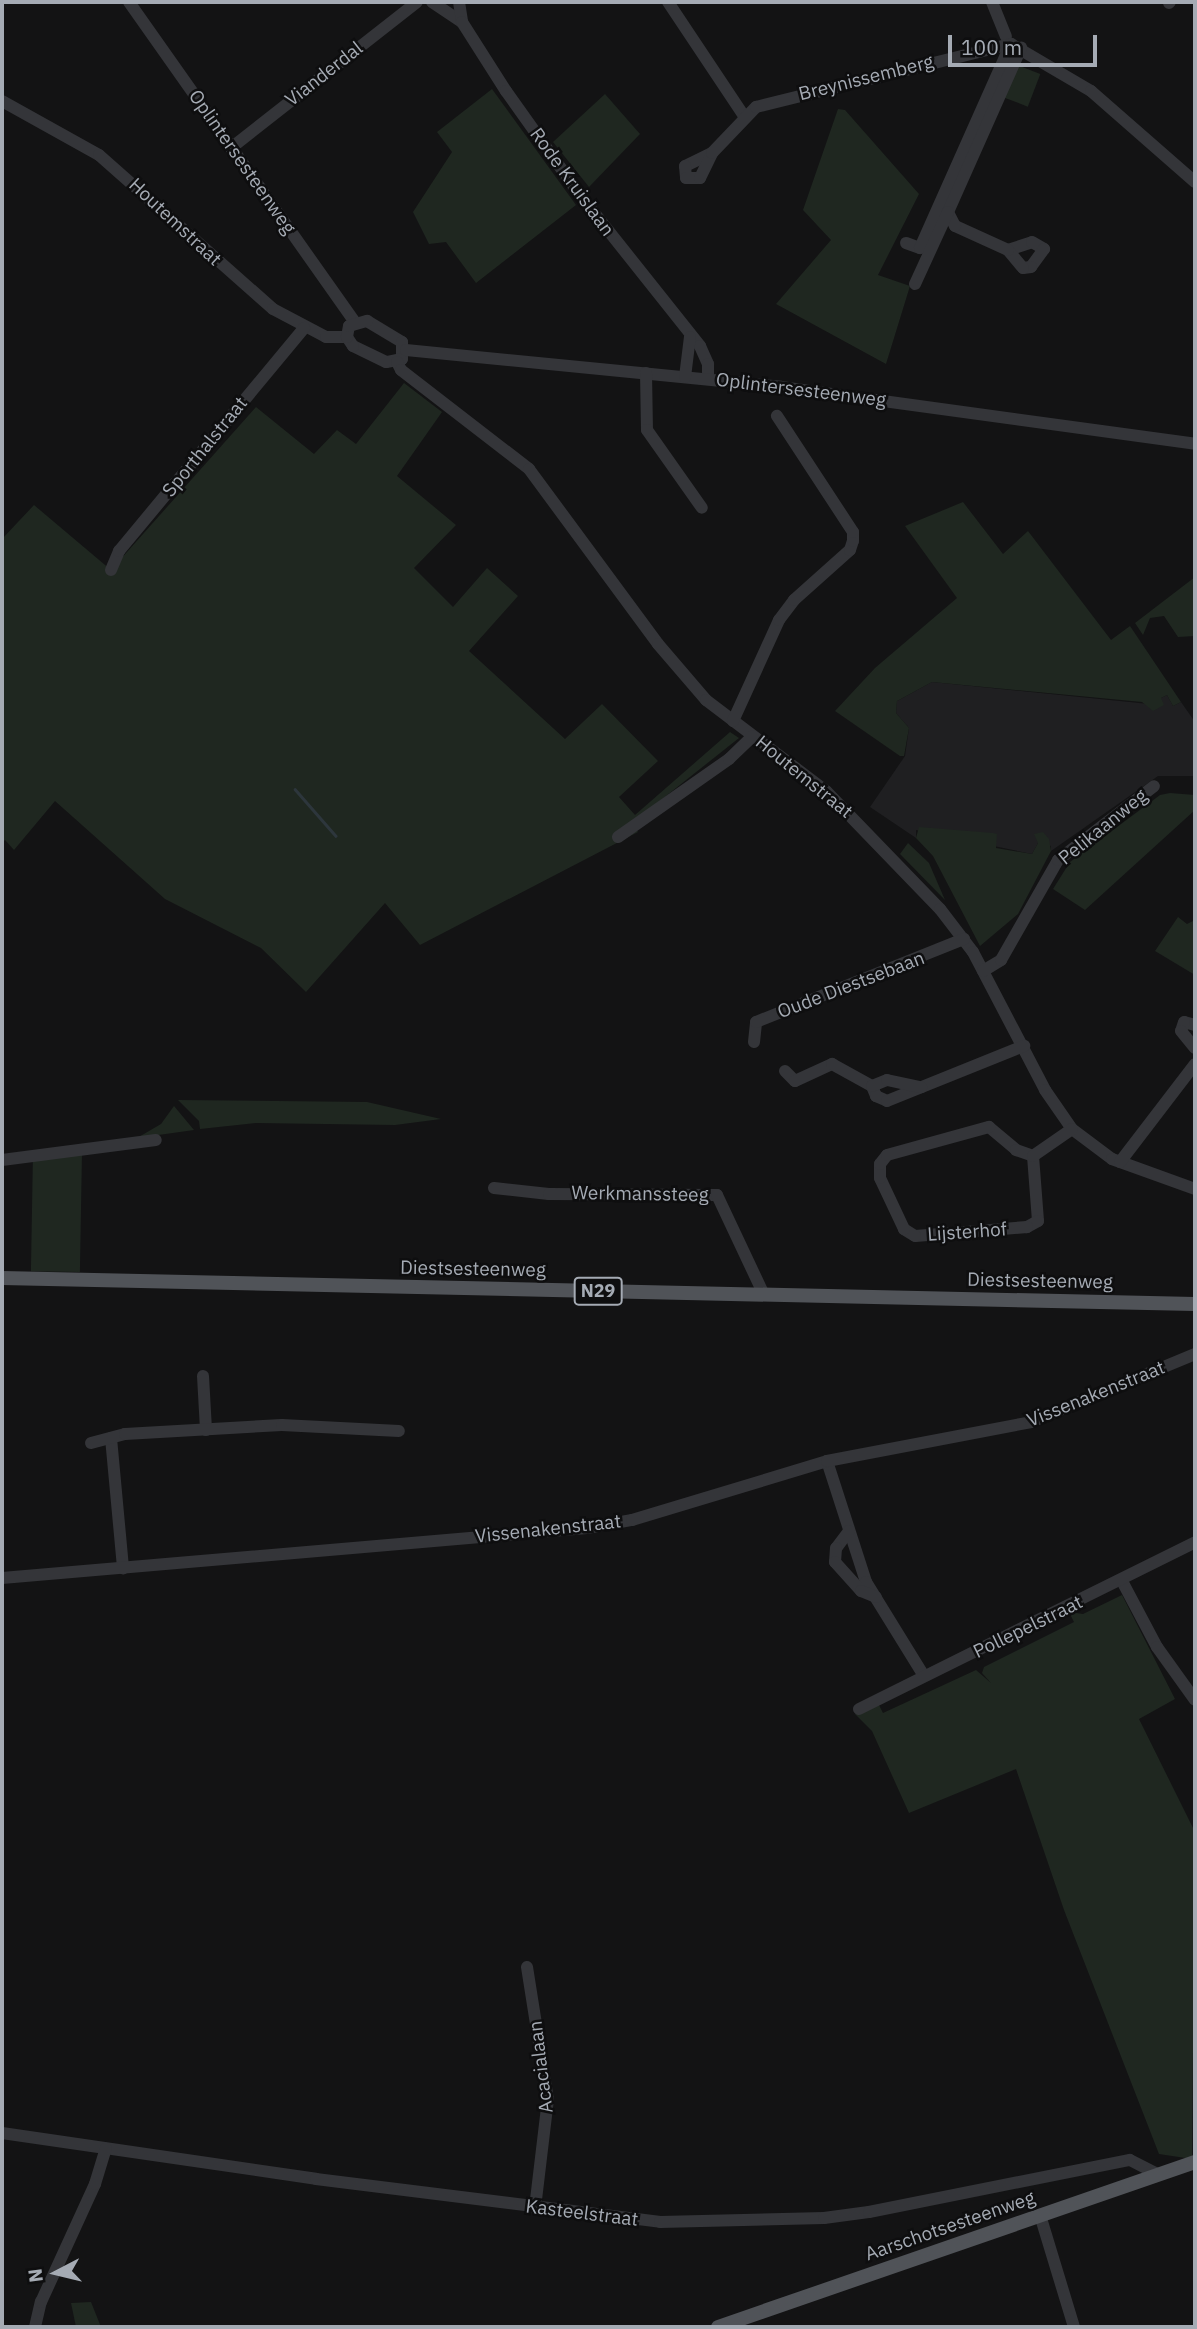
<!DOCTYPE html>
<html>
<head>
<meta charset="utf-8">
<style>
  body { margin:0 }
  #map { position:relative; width:1197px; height:2329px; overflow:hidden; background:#131314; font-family:"IBM Plex Sans",sans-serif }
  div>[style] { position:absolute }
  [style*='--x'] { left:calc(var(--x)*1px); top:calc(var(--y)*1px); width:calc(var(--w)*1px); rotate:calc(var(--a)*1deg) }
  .built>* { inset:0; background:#1f1f21 }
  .green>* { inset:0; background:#1f2720; transform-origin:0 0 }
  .stream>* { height:2.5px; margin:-1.25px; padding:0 1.25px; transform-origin:1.25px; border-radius:1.25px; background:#2d363c }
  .minor>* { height:12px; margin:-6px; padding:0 6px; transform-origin:6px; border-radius:6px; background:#343539 }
  .major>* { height:14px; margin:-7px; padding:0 7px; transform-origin:7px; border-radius:7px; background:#505358 }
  span { translate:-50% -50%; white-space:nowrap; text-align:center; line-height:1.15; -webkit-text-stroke:5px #0e0e0f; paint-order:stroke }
  .shield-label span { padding:2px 5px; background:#0e0e0f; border:2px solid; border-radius:5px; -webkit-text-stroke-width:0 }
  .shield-label { font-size:18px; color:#a5abb4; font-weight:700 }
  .street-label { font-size:19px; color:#a5abb4 }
  .frame { position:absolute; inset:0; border:4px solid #a5abb4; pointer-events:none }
  .north { position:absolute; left:21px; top:2238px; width:70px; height:70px; -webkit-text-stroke:5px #0e0e0f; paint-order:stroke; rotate:263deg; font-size:19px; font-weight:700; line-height:28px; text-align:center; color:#a5abb4 }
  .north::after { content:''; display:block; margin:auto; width:24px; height:32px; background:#a5abb4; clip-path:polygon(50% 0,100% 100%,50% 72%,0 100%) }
  .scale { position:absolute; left:948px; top:35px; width:149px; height:32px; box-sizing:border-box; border:4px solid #a5abb4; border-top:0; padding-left:9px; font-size:21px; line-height:24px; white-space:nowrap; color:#a5abb4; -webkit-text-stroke:5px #0e0e0f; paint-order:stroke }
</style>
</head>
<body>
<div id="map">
  <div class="built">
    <i style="clip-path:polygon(932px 682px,1149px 704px,1167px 695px,1173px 706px,1181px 702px,1195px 722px,1195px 776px,1158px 776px,1051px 851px,1051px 846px,1038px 843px,1032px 854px,916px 830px,916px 838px,870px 807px,905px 756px,909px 728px,896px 713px,897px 701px)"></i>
  </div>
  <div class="green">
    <i style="left:1017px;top:65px;width:25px;height:35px;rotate:21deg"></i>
    <i style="clip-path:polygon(492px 89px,576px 205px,476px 283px,446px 242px,429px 244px,413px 212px,452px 152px,437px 132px)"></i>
    <i style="clip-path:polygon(605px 94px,640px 134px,589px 187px,553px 142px)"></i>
    <i style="clip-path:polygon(838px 109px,845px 110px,919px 194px,878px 275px,910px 286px,886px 364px,776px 304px,831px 240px,803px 210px)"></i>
    <i style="clip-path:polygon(404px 383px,442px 412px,397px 476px,456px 525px,414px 568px,453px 607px,487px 568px,518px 596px,469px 651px,565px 739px,602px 704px,658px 761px,619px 797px,635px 815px,730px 732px,739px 738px,632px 823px,638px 832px,420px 945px,385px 903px,306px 992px,261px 948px,165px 899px,55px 801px,14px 850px,5px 840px,2px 843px,2px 539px,34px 505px,111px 570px,256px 407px,314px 454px,337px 430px,356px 444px)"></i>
    <i style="clip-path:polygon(963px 502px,1003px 554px,1028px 531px,1111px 640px,1130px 626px,1181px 702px,1173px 706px,1167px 695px,1161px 698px,1164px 705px,1153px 711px,1142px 702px,932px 682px,897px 701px,896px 713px,909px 728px,904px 756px,900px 756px,835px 711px,875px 668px,957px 598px,905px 526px)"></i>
    <i style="clip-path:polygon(1195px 577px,1195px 636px,1178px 637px,1164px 616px,1150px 618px,1143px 635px,1135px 623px)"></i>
    <i style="clip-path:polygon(1170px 793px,1195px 795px,1195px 810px,1085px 910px,1053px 889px,1070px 862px,1160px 795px)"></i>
    <i style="clip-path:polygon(919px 827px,993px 833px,997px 834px,996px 848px,1032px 854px,1038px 843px,1034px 834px,1043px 832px,1049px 839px,1051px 851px,1018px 914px,980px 946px,933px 856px,916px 838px)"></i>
    <i style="clip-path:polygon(908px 843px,929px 863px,945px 900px,900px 854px)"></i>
    <i style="clip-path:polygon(1178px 917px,1187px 924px,1195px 920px,1195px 975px,1155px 951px)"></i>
    <i style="clip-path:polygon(178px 1100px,367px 1102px,441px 1119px,395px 1125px,256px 1123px,200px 1129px,199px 1121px)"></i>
    <i style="clip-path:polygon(174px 1106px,194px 1130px,137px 1138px,161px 1124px)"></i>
    <i style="left:82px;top:1152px;width:120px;height:49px;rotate:91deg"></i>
    <i style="clip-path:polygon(1122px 1595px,1175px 1699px,1139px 1719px,1195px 1832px,1192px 2159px,1159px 2154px,1064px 1910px,1016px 1769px,909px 1813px,872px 1731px,855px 1714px,878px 1703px,883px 1713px,976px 1670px,991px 1683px,982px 1673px,984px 1667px,1074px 1622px,1069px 1612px,1083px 1614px)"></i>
    <i style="clip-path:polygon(91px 2302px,101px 2327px,76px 2327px,71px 2303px)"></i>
  </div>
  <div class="stream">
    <i style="--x:295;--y:789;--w:62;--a:48.9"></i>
  </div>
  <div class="minor">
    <i style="--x:129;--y:2;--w:392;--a:54.8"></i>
    <i style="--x:432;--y:2;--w:36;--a:34"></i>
    <i style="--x:459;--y:2;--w:20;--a:81"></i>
    <i style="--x:462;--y:22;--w:82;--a:57.5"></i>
    <i style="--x:506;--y:91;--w:128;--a:54.6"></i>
    <i style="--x:580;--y:195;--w:193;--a:51.5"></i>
    <i style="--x:700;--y:346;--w:20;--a:66"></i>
    <i style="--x:708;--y:364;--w:15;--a:90"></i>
    <i style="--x:668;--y:2;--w:137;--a:56.3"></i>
    <i style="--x:992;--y:2;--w:37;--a:68"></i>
    <i style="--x:1169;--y:3;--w:1;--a:-45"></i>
    <i style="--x:2;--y:101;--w:111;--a:29.1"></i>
    <i style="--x:99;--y:155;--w:232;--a:41.5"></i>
    <i style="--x:273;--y:309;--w:60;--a:27.8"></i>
    <i style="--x:326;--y:337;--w:21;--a:0"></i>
    <i style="--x:231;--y:148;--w:236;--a:-38.1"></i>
    <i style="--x:712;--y:153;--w:30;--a:154"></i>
    <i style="--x:685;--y:166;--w:12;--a:85"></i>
    <i style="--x:686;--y:178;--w:14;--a:0"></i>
    <i style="--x:700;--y:178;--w:28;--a:-64"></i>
    <i style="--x:712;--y:153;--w:64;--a:-46.3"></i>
    <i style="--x:756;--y:107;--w:263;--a:-13.9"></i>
    <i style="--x:1011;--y:44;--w:93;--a:30.4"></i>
    <i style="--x:1091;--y:91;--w:138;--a:41.2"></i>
    <i style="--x:906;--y:243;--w:15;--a:20"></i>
    <i style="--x:920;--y:248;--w:223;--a:-66"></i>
    <i style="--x:1008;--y:250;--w:25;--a:-18"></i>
    <i style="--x:1032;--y:242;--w:14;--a:30"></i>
    <i style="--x:1044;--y:249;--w:22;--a:126"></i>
    <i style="--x:1031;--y:267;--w:8;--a:173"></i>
    <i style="--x:1023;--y:268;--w:23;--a:-130"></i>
    <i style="--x:1008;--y:250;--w:58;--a:-155.6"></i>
    <i style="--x:955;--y:226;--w:16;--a:-117"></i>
    <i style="--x:948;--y:212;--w:180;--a:-66"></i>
    <i style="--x:915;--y:284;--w:79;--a:-65.4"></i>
    <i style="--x:367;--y:321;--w:41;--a:31"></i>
    <i style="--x:402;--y:342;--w:17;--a:90"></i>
    <i style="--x:402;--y:359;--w:16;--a:169"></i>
    <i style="--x:386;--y:362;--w:37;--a:-154"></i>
    <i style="--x:353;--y:346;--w:11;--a:-124"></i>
    <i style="--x:347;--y:337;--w:11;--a:-80"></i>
    <i style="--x:349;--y:326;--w:19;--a:-16"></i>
    <i style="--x:406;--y:350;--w:377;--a:5.6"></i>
    <i style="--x:781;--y:387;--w:418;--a:7.8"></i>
    <i style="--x:397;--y:362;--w:9;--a:63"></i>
    <i style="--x:401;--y:370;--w:162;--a:37.7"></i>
    <i style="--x:529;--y:469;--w:217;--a:53.6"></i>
    <i style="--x:658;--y:644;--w:74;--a:49.4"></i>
    <i style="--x:706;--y:700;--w:151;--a:37.2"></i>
    <i style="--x:826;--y:791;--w:164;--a:46"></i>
    <i style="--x:940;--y:909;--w:54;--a:52.5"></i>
    <i style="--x:973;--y:952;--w:156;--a:62.4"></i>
    <i style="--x:1045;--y:1090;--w:47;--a:55.3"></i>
    <i style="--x:1072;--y:1129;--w:50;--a:36.9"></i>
    <i style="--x:1112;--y:1159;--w:88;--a:19.9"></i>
    <i style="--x:646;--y:373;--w:57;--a:89"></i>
    <i style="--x:647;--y:430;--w:95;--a:54.8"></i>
    <i style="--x:685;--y:377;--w:40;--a:-82.9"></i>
    <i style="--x:111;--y:570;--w:21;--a:-67"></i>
    <i style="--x:119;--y:551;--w:290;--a:-50.3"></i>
    <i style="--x:733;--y:721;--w:111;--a:-65.5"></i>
    <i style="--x:779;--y:620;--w:25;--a:-53"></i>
    <i style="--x:794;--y:600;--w:75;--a:-41.8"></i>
    <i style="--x:850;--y:550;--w:9;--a:-72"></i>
    <i style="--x:853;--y:541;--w:9;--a:-90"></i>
    <i style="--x:853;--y:532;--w:139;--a:-123.2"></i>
    <i style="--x:618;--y:837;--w:136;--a:-35.1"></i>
    <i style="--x:729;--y:759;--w:33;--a:-44"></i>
    <i style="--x:983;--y:971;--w:21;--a:-31"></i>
    <i style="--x:1001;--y:960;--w:115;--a:-60.3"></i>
    <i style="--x:1058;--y:860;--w:121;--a:-37.6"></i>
    <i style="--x:1195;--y:1025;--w:11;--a:-165"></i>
    <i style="--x:1184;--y:1022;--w:9;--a:108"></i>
    <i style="--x:1181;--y:1031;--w:22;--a:51"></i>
    <i style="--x:754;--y:1042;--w:20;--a:-84"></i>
    <i style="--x:756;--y:1022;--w:224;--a:-21.8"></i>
    <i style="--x:785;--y:1071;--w:14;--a:45"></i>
    <i style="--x:795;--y:1081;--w:41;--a:-24.7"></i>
    <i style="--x:832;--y:1064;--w:46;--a:28.8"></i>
    <i style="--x:872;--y:1086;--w:11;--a:68"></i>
    <i style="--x:876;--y:1096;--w:12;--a:24"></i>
    <i style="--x:887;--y:1101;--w:148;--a:-21.9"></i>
    <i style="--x:872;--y:1086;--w:16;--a:-22"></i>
    <i style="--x:887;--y:1080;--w:35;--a:12"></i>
    <i style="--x:989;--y:1127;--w:35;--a:40"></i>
    <i style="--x:1016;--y:1150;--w:18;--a:19"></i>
    <i style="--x:1033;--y:1156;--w:65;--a:85.6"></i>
    <i style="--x:1038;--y:1221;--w:13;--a:151"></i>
    <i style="--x:1027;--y:1227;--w:112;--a:175.4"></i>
    <i style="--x:915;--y:1236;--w:13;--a:-148"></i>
    <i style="--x:904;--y:1229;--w:56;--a:-115.2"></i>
    <i style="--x:880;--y:1178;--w:14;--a:-90"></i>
    <i style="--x:880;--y:1164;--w:11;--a:-52"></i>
    <i style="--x:887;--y:1155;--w:106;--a:-15.4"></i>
    <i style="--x:1033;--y:1156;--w:47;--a:-34.7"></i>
    <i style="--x:2;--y:1160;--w:155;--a:-7.4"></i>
    <i style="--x:1120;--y:1162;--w:123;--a:-52.6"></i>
    <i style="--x:494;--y:1188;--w:55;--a:6.2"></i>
    <i style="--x:549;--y:1194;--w:168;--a:0.3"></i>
    <i style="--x:717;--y:1195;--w:110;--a:64.8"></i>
    <i style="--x:203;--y:1376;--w:54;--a:86.8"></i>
    <i style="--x:111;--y:1438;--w:131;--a:84.7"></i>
    <i style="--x:91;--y:1443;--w:35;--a:-15"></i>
    <i style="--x:125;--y:1434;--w:157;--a:-3.3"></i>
    <i style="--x:282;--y:1425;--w:117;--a:2.9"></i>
    <i style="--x:827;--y:1461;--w:127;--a:72.1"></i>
    <i style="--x:866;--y:1582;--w:110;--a:58.3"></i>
    <i style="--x:849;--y:1531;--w:21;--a:127"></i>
    <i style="--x:836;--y:1548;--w:14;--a:94"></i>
    <i style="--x:835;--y:1562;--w:39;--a:48"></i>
    <i style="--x:861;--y:1591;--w:16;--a:22"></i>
    <i style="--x:2;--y:1578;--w:587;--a:-4.89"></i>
    <i style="--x:587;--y:1528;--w:46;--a:-10.1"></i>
    <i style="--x:632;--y:1520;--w:204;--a:-16.8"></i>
    <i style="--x:827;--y:1461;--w:208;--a:-10.8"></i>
    <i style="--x:1031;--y:1422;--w:178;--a:-22.5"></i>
    <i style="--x:1122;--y:1581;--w:75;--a:62.1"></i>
    <i style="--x:1157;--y:1647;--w:65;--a:54.4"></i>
    <i style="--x:859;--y:1709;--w:375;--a:-26.4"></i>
    <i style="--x:527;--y:1967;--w:134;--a:81"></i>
    <i style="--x:548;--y:2099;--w:110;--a:96.8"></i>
    <i style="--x:2;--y:2133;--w:317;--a:8.3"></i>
    <i style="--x:316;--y:2179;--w:347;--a:7.1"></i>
    <i style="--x:660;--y:2222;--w:164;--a:-1.4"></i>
    <i style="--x:824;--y:2218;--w:45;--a:-7.6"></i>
    <i style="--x:869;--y:2212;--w:266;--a:-11.3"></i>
    <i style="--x:1130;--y:2160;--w:31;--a:27"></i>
    <i style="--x:1040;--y:2215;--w:117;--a:73.1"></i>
    <i style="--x:35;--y:2327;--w:26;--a:-77"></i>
    <i style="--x:41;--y:2302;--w:130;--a:-65.4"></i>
    <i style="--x:95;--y:2184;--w:37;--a:-73"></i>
  </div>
  <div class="major">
    <i style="--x:2;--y:1278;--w:1193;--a:1.25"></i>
    <i style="--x:718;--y:2327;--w:505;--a:-19.08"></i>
  </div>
  <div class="shield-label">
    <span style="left:598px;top:1291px">N29</span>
  </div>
  <div class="street-label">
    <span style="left:324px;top:74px;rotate:-38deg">Vianderdal</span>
    <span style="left:866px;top:78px;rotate:-14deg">Breynissemberg</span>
    <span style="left:242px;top:162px;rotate:55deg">Oplintersesteenweg</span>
    <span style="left:572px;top:182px;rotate:54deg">Rode Kruislaan</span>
    <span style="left:175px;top:222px;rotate:43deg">Houtemstraat</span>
    <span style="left:801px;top:390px;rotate:7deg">Oplintersesteenweg</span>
    <span style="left:205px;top:447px;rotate:-51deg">Sporthalstraat</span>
    <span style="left:804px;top:777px;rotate:39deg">Houtemstraat</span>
    <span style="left:1103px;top:827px;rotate:-39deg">Pelikaanweg</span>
    <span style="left:851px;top:985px;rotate:-21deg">Oude Diestsebaan</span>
    <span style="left:640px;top:1194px;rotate:1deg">Werkmanssteeg</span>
    <span style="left:967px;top:1232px;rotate:-4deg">Lijsterhof</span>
    <span style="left:473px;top:1269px;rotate:1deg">Diestsesteenweg</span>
    <span style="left:1040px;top:1281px;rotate:1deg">Diestsesteenweg</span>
    <span style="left:1096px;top:1394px;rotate:-22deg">Vissenakenstraat</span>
    <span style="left:548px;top:1529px;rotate:-6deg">Vissenakenstraat</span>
    <span style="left:1028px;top:1627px;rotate:-26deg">Pollepelstraat</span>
    <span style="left:541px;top:2067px;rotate:-97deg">Acacialaan</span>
    <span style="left:582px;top:2213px;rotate:7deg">Kasteelstraat</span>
    <span style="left:950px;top:2226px;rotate:-19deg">Aarschotsesteenweg</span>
  </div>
  <div class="frame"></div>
  <div class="north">N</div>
  <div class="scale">100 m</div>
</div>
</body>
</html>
